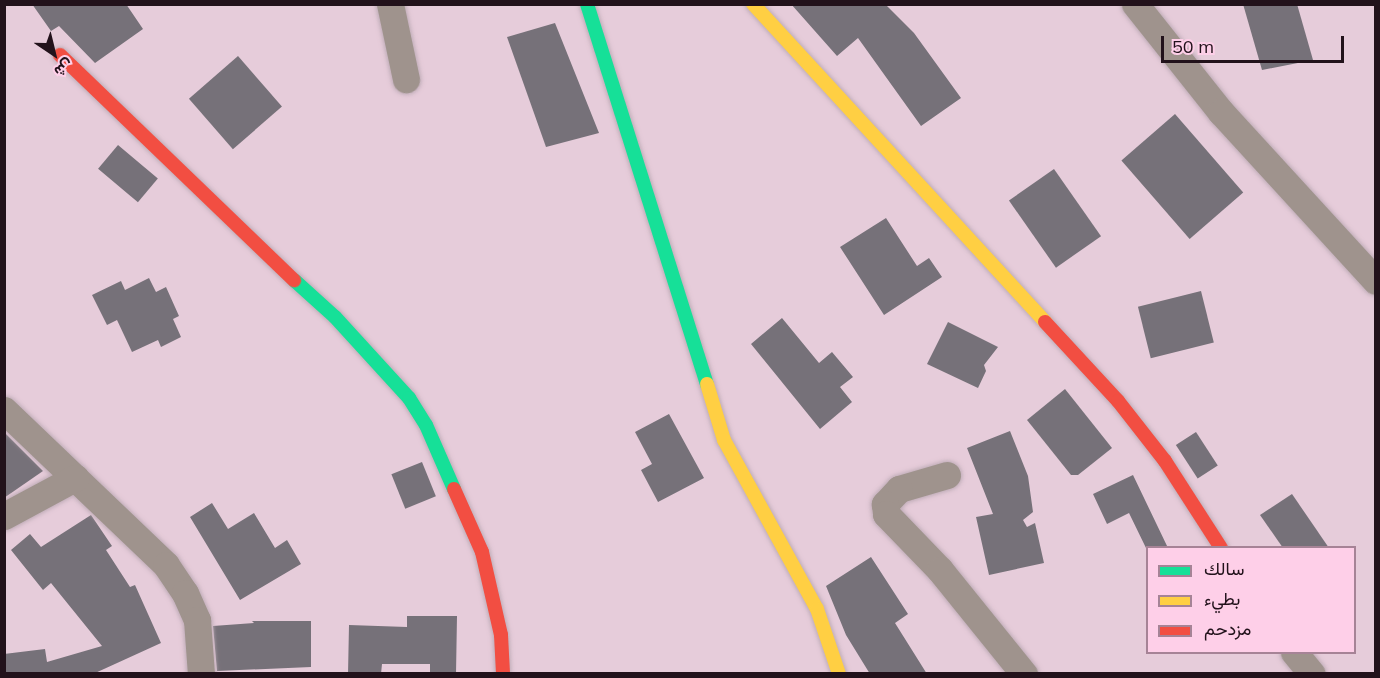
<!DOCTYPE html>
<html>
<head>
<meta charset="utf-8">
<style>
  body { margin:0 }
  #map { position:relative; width:1380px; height:678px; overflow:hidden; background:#e6ccda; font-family:Mulish,Vazirmatn,sans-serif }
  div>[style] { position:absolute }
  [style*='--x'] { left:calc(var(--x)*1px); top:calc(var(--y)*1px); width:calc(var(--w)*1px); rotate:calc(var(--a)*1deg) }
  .building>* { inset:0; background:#767179; transform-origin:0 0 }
  .roads { filter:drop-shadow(0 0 2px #c0adb8) drop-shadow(0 0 2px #c0adb8) }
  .street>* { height:27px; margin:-13.5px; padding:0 13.5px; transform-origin:13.5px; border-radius:13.5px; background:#9f938d }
  .fast>* { height:14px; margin:-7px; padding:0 7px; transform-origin:7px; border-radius:7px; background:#16e098 }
  .slow>* { height:14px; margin:-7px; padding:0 7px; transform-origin:7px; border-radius:7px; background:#ffcf43 }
  .jam>* { height:14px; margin:-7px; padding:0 7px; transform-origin:7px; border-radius:7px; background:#f24e42 }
  span { translate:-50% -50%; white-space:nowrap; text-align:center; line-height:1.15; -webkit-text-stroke:6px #fecfe8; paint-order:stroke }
  .frame { position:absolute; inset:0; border:6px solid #22121b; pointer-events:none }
  .legend { position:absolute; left:1146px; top:546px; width:210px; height:108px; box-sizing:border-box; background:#fecfe8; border:2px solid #a68396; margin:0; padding:8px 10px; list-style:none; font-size:18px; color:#22121b }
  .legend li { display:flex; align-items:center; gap:12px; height:30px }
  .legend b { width:30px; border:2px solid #a68396 }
  .north { position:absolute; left:24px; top:24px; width:60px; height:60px; -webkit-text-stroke:4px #fecfe8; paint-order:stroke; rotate:145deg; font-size:16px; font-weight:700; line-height:24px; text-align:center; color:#22121b }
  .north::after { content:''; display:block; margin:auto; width:21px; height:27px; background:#22121b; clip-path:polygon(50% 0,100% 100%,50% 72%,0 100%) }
  .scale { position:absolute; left:1161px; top:36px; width:183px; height:27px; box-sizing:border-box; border:3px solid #22121b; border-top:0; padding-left:8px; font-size:18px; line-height:21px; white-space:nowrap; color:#22121b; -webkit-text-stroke:4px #fecfe8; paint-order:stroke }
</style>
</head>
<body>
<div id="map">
  <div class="building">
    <i style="clip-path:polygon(32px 4px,126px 4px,143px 29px,95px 63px,59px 26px,51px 31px)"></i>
    <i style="clip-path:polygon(791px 4px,885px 4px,914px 33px,961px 98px,921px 126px,858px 38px,837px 56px)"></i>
    <i style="clip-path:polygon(1243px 4px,1297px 4px,1313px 60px,1262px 70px)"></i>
    <i style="clip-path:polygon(555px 23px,599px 133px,546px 147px,507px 37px)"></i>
    <i style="left:238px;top:56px;width:67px;height:65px;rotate:49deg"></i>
    <i style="left:1175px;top:114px;width:104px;height:71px;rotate:49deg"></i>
    <i style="left:118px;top:145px;width:52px;height:31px;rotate:40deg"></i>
    <i style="left:1054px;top:169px;width:82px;height:55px;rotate:55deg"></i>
    <i style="clip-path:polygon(886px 218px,917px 266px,929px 258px,942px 277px,884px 315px,840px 247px)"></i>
    <i style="clip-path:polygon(149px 278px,156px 292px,166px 287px,179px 316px,173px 319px,181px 337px,161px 347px,158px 340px,132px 352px,117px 320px,107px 325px,92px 295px,121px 281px,125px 290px)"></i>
    <i style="left:1201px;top:291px;width:53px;height:65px;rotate:76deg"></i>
    <i style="clip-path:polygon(782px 318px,819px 363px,832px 352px,853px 377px,840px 387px,852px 402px,820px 429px,751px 344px)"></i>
    <i style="clip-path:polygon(948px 322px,998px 347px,984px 365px,986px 371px,978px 388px,927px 364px)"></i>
    <i style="clip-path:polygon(1065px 389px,1112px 448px,1078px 475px,1071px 475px,1027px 420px)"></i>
    <i style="clip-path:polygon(669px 414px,704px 478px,658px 502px,641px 470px,652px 464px,635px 432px)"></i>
    <i style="clip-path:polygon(1010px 431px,1028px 476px,1033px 512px,1023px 520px,1027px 527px,1035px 523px,1044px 563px,989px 575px,976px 517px,993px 514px,967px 448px)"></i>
    <i style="clip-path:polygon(4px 432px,43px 471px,4px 498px)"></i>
    <i style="left:1196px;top:432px;width:40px;height:24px;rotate:57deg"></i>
    <i style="left:422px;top:462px;width:37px;height:33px;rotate:68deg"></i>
    <i style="clip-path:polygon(1133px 475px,1168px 548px,1146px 548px,1129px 513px,1107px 524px,1093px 494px)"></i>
    <i style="clip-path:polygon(1292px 494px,1329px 548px,1283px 548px,1260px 515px)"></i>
    <i style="clip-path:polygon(212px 503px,228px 529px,254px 513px,275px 548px,287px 540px,301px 564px,240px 600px,190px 517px)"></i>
    <i style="clip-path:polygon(91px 515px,112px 546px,106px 550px,130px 587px,135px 585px,161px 643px,93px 674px,4px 674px,4px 654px,45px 649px,47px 662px,102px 646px,51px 583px,43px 590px,11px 550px,30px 534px,41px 547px)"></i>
    <i style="clip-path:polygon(871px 557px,908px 614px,895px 623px,927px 674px,870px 674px,846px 635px,826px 586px)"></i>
    <i style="clip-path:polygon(407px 616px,457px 616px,456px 674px,430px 674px,430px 664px,382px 664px,381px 674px,348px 674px,349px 625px,407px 627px)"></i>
    <i style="clip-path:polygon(252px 621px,311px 621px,311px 667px,217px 671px,213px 626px,254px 623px)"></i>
  </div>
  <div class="roads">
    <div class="street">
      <i style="--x:390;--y:4;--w:77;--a:78"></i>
      <i style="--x:1135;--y:4;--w:138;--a:51.5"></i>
      <i style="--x:1221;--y:112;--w:229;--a:47.5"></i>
      <i style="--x:4;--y:410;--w:224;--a:43.7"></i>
      <i style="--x:166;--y:565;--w:34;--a:56"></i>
      <i style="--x:185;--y:593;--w:30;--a:66"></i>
      <i style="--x:197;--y:620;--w:54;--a:85.8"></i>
      <i style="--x:947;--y:475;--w:50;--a:163.7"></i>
      <i style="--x:899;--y:489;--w:21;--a:133"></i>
      <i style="--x:885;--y:504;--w:10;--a:84"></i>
      <i style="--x:886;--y:514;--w:78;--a:46"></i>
      <i style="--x:940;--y:570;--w:134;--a:51.1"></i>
      <i style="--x:4;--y:516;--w:81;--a:-28.2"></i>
      <i style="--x:1294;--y:652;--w:28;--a:51"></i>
    </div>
    <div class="fast">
      <i style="--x:587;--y:4;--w:398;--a:72.5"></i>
      <i style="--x:294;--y:280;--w:55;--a:42.1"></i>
      <i style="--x:335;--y:317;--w:110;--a:47.6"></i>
      <i style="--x:409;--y:398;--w:32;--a:58"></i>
      <i style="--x:426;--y:425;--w:70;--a:66.4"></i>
    </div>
    <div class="slow">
      <i style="--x:753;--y:4;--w:432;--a:47.4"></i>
      <i style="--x:707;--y:384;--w:59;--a:73.1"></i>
      <i style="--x:724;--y:440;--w:193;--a:61.2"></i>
      <i style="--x:817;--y:609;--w:69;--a:71.3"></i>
    </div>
    <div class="jam">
      <i style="--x:60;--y:55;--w:325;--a:43.9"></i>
      <i style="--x:1045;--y:322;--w:108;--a:47.3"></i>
      <i style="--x:1118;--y:401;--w:76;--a:51.9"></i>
      <i style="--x:1165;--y:461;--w:103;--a:57.2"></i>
      <i style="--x:454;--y:489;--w:69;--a:66"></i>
      <i style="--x:482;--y:552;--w:85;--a:77.1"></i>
      <i style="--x:501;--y:635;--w:39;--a:87"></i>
    </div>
  </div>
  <div class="frame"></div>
  <ul class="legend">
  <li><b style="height:8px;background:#16e098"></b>سالك</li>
  <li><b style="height:8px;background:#ffcf43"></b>بطيء</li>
  <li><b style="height:8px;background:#f24e42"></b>مزدحم</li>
  </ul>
  <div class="north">ش</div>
  <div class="scale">50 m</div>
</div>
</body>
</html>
